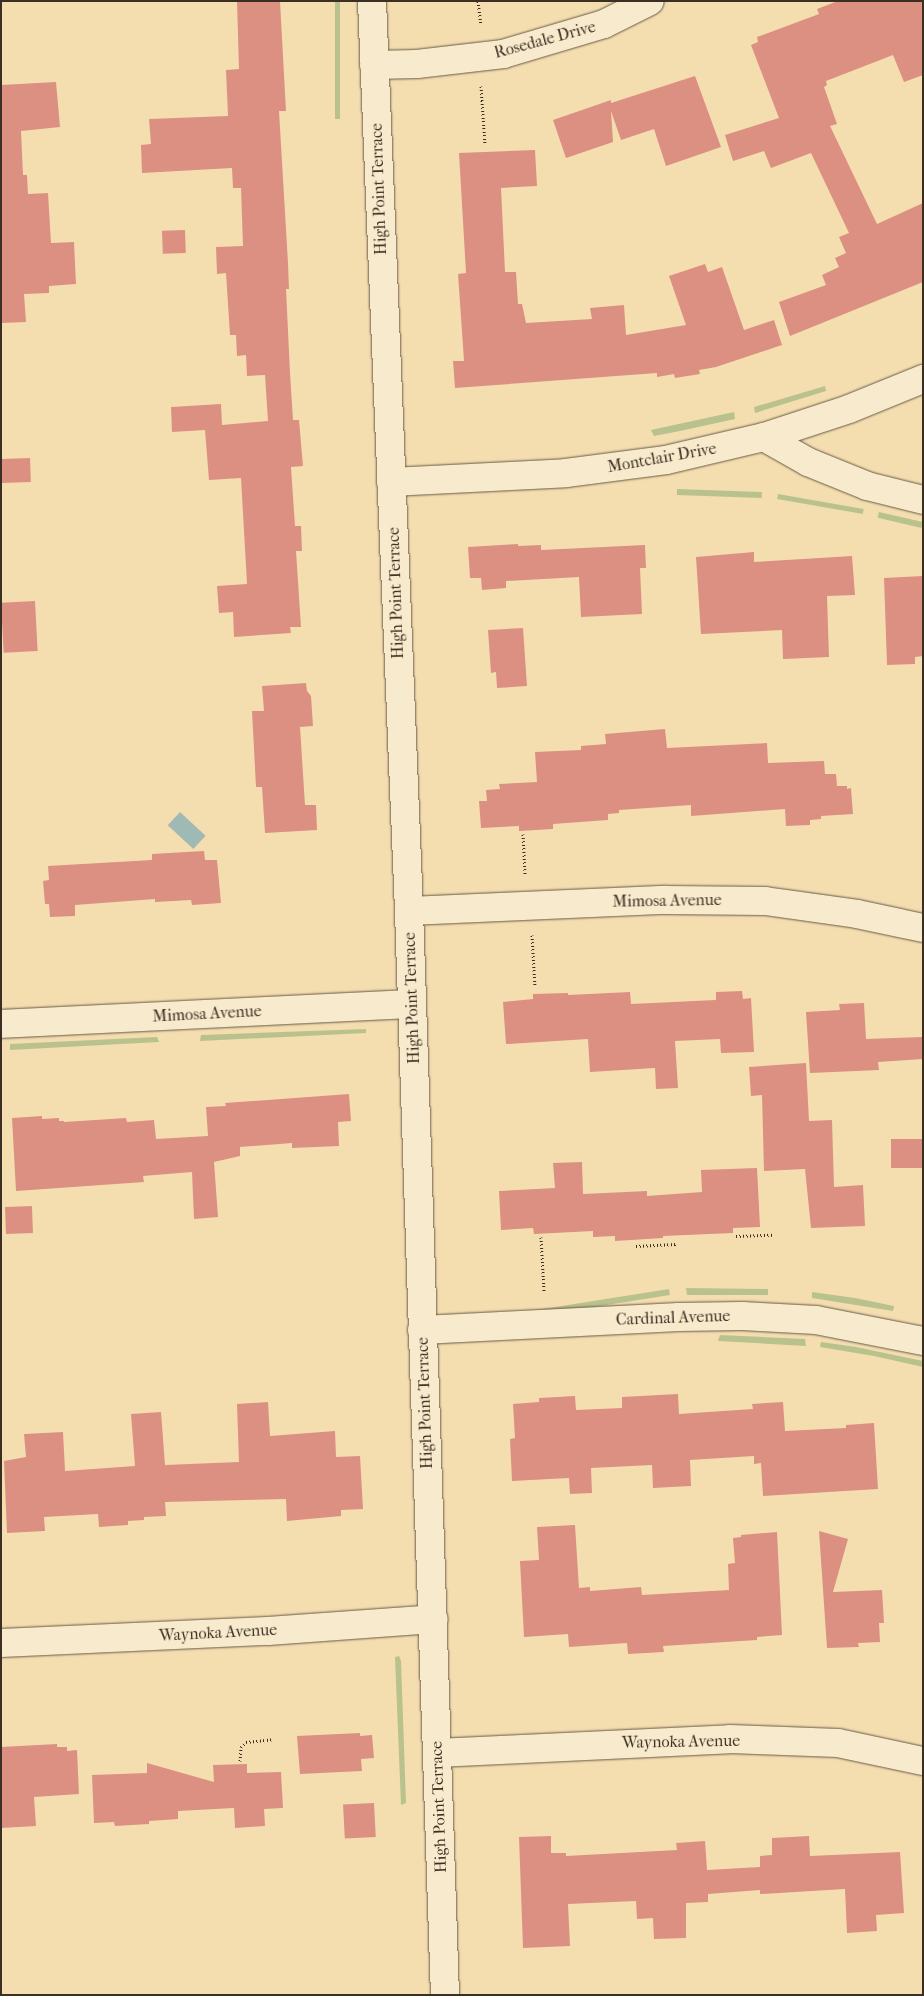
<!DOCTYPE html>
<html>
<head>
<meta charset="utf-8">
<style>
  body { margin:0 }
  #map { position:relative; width:924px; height:1996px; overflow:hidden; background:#f4deb0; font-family:"IM FELL French Canon",serif }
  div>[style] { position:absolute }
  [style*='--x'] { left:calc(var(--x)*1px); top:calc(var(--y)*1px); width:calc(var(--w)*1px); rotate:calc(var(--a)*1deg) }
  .green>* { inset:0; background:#b9c28d; transform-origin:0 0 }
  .water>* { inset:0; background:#9fbab5; transform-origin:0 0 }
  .building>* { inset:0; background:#dc9082; transform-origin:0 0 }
  .path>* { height:3px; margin-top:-1.5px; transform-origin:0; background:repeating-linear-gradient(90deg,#3b2e23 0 1px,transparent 0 3.5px) }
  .roads { filter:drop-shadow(0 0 1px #695a46) drop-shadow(0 0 1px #695a46) }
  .minor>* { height:28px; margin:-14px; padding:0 14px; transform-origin:14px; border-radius:14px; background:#f8eacc }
  .tertiary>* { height:28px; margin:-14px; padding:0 14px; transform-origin:14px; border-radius:14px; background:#f8eacc }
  span { translate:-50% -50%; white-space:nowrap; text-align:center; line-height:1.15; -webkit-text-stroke:4px #f8eacc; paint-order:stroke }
  .street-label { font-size:16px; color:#3b2e23 }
  .frame { position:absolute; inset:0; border:2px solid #3b2e23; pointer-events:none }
</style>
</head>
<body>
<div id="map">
  <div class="green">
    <i style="left:335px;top:1px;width:5px;height:118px"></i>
    <i style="clip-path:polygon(825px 386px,826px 391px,755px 413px,754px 407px)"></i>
    <i style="clip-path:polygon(734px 412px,735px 419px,680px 431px,654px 436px,651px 430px)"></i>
    <i style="left:677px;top:489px;width:85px;height:6px;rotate:2deg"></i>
    <i style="left:778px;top:494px;width:87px;height:5px;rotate:10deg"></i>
    <i style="left:879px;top:512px;width:45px;height:6px;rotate:13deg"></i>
    <i style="clip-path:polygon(366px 1029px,366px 1033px,200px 1041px,201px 1035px)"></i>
    <i style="clip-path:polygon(157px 1037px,159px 1042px,10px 1050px,10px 1044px)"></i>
    <i style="clip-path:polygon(686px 1288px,768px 1289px,768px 1295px,687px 1295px)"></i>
    <i style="left:669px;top:1289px;width:6px;height:198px;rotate:81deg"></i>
    <i style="clip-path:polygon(812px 1292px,855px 1298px,894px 1306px,893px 1311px,812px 1298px)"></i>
    <i style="clip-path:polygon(720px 1335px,805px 1339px,806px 1346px,718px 1341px)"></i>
    <i style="clip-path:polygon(821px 1342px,856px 1347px,923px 1361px,923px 1367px,874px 1356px,820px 1347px)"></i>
    <i style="clip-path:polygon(399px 1656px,401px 1661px,406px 1803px,401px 1805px,395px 1657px)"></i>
  </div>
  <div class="water">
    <i style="left:180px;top:812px;width:35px;height:18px;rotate:43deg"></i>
  </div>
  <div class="building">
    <i style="clip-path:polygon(237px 1px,280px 1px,286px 111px,279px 111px,288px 263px,289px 289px,286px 289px,290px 373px,293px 420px,299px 420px,303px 466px,291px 467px,295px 526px,301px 526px,302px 551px,296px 551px,301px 627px,290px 627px,291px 633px,234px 637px,233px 612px,219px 613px,217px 586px,247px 584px,241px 478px,209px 480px,205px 430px,172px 432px,171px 407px,221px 404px,222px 425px,268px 421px,265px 375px,247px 376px,246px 355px,237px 356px,236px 335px,230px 335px,226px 273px,217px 274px,216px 247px,243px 246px,241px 188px,233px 188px,232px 168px,142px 173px,141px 145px,151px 144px,149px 119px,228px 116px,226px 70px,239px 69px)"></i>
    <i style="clip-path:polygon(838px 1px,923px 1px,923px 75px,904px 82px,893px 55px,826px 81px,827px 85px,824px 87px,837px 124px,830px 126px,877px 224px,923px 203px,923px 282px,790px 336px,779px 302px,826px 285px,822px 275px,839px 267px,835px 258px,846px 253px,839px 237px,849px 233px,811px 153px,771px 168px,764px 151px,733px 161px,725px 135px,779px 118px,751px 45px,758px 42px,757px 37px,819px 14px,817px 9px)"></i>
    <i style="clip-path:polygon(695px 76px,721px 147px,666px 166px,654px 129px,621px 140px,611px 111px,613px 142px,566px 158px,553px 120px,611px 100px,611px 103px)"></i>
    <i style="clip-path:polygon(56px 82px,60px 127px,21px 131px,23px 175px,27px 175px,28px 194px,48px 193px,51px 243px,74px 242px,76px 284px,49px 286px,49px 293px,24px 294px,26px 322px,1px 323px,1px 85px)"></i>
    <i style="clip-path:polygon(535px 150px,537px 186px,501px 188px,505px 272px,516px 272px,518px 304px,522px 304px,526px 323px,592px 319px,590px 308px,624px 305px,626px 335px,686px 325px,669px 276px,705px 264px,708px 272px,722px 267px,744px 330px,774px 320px,782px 345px,716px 367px,699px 370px,700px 374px,675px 378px,674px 374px,657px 377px,657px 373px,455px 388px,453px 361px,464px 361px,458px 274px,466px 273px,459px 153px)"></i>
    <i style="left:185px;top:230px;width:23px;height:23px;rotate:88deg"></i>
    <i style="left:30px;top:458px;width:24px;height:29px;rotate:88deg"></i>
    <i style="clip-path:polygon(518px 544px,518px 546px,541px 545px,541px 550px,645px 545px,646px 568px,640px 568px,642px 614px,581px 617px,579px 577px,506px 581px,506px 588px,482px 590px,481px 578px,470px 578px,468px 547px)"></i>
    <i style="clip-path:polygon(754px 552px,754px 562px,852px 556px,855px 595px,827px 596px,829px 657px,783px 659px,782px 630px,701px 634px,696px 557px)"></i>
    <i style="clip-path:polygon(923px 576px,923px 656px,915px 657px,915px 664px,887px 665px,884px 578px)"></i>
    <i style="left:35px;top:601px;width:50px;height:34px;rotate:87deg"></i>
    <i style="clip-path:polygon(523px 628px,527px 686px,497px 688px,496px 672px,491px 673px,488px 630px)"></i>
    <i style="clip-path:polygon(306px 683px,307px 691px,311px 696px,313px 726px,300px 727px,305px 805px,316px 805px,317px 830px,265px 833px,262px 787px,256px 787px,252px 711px,264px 711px,262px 686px)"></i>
    <i style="clip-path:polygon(665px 729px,667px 748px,767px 743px,768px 763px,824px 761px,825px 774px,836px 774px,837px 786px,847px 786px,847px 789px,851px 788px,853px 814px,821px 816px,821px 819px,810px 820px,810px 825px,786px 826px,785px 809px,691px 816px,691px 805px,619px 810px,619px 813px,608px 814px,608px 820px,553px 824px,553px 829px,519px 831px,519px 826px,481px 828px,479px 801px,487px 801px,486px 790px,500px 789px,499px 784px,537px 782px,535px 752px,581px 750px,581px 746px,606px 744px,605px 734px)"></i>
    <i style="clip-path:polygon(204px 851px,205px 860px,217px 860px,221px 903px,192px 905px,191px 900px,155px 902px,155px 899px,75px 905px,75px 916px,50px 917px,49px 904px,45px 904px,43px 881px,49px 880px,48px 866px,152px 860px,152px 854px)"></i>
    <i style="clip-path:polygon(742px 991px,743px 999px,751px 998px,754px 1052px,721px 1053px,720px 1039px,675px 1041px,678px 1088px,656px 1089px,655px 1068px,590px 1072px,588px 1039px,506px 1044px,503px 1002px,533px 999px,533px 994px,568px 993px,568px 995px,630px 992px,631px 1004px,716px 1000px,716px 992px)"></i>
    <i style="clip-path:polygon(864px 1003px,866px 1039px,923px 1037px,923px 1059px,878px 1062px,879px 1070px,810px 1073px,806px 1012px,840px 1010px,839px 1004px)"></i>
    <i style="clip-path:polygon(806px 1063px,809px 1121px,832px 1120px,834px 1187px,863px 1185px,865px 1226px,811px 1228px,805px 1169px,764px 1171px,762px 1095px,751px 1096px,749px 1067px)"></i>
    <i style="clip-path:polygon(349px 1094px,351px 1121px,338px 1122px,339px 1146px,292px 1148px,292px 1143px,240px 1147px,240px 1156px,214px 1162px,218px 1217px,194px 1219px,192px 1172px,143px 1176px,144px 1182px,16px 1191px,12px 1118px,42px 1116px,42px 1119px,59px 1118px,59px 1121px,64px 1121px,64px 1122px,126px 1118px,127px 1122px,154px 1120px,156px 1139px,208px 1136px,206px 1107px,226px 1106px,225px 1103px)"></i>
    <i style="left:923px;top:1139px;width:29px;height:32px;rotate:90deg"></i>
    <i style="clip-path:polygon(582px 1162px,583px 1194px,647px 1191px,647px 1196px,702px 1192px,701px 1170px,757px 1168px,760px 1227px,733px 1228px,733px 1233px,663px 1236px,663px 1238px,615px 1241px,615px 1236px,593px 1237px,593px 1231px,534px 1234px,533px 1228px,501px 1230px,499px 1191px,555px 1188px,553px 1163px)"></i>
    <i style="left:32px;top:1206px;width:27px;height:27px;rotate:88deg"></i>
    <i style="clip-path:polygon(678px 1394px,679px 1414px,753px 1409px,752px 1404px,783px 1402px,785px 1431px,846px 1428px,846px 1425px,874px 1423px,878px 1489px,763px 1496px,761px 1463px,754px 1464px,754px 1456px,690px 1460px,691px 1486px,653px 1488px,652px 1465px,591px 1468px,592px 1493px,570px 1494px,569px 1478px,512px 1481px,510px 1439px,515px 1438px,513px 1404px,539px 1402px,539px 1398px,575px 1396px,576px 1410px,622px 1408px,622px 1397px)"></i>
    <i style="clip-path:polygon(268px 1402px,270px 1436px,335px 1431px,336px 1457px,360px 1456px,363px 1509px,341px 1510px,341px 1516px,287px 1521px,286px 1499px,165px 1502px,166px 1516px,144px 1517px,144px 1520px,128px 1521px,128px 1525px,99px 1527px,98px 1514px,44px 1517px,45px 1531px,7px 1533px,4px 1461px,26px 1457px,24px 1434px,63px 1432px,65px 1471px,135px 1466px,131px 1414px,161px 1412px,165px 1465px,239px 1462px,237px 1404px)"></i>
    <i style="clip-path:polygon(575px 1525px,579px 1588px,590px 1587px,590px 1591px,641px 1587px,642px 1595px,729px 1590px,728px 1564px,735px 1563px,733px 1538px,741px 1537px,741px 1535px,777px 1532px,782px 1635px,757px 1637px,757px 1640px,663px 1646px,664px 1652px,628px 1654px,627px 1643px,569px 1647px,568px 1634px,524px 1637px,520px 1561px,539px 1560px,537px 1527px)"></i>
    <i style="clip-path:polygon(819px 1531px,848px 1539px,833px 1592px,882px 1590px,884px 1623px,879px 1623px,880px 1642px,858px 1643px,859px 1647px,827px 1648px)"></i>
    <i style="clip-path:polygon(360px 1733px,360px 1736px,372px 1735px,374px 1758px,361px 1759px,362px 1771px,300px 1774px,297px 1736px)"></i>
    <i style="clip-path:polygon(57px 1744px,57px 1747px,67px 1747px,67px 1751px,77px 1750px,79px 1794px,34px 1797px,36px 1826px,1px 1828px,1px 1747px)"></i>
    <i style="clip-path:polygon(147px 1763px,214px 1782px,213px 1765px,247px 1764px,247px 1773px,281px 1772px,283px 1808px,264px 1809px,265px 1826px,235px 1828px,234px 1808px,178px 1811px,178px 1819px,149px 1821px,149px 1824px,115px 1826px,114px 1822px,94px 1823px,92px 1775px,147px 1773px)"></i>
    <i style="left:374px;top:1803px;width:34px;height:31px;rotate:87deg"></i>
    <i style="clip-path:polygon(551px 1836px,551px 1853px,566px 1853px,566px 1856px,677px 1850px,676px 1843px,705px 1841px,707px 1870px,760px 1867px,760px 1856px,772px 1855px,772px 1838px,809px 1836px,810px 1856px,900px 1852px,904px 1913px,876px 1915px,877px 1931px,847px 1933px,845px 1889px,760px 1894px,760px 1890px,708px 1894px,708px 1902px,686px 1903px,686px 1938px,654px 1939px,653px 1918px,637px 1919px,636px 1901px,568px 1904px,570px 1946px,523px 1948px,519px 1837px)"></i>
  </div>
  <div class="path">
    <i style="--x:478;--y:1;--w:23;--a:83"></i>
    <i style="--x:481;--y:86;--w:58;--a:86.1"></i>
    <i style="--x:523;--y:834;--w:40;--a:87.1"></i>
    <i style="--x:532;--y:935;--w:52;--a:86.7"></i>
    <i style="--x:736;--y:1236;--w:38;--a:-2"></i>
    <i style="--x:541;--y:1237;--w:54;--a:86.8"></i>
    <i style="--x:636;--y:1246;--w:40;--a:-2.9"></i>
    <i style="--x:240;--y:1761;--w:14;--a:-86"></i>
    <i style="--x:241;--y:1747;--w:7;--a:-45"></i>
    <i style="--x:246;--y:1742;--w:27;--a:-6"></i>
  </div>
  <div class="roads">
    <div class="minor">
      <i style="--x:374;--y:65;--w:43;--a:-1.3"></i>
      <i style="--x:417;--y:64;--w:87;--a:-6.6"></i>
      <i style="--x:503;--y:54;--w:105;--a:-16.5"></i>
      <i style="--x:604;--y:24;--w:51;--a:-26.6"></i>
      <i style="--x:764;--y:437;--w:51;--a:29.6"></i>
      <i style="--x:808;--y:462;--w:64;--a:22.1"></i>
      <i style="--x:867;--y:486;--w:58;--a:14"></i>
      <i style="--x:391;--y:482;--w:175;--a:-2.9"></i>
      <i style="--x:566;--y:473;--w:101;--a:-7.4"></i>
      <i style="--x:666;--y:460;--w:101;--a:-13.2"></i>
      <i style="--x:764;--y:437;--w:89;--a:-18.2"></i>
      <i style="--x:849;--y:409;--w:80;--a:-22.1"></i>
      <i style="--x:409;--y:911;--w:257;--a:-2.5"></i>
      <i style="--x:666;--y:900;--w:99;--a:0.6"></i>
      <i style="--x:765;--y:901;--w:93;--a:8"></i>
      <i style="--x:857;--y:914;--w:67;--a:12"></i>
      <i style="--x:1;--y:1024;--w:411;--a:-2.8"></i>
      <i style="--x:422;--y:1330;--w:257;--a:-2.9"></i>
      <i style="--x:679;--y:1317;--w:63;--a:-0.9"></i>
      <i style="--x:742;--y:1316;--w:74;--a:3.1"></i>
      <i style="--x:816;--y:1320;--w:109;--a:11.1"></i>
      <i style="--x:1;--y:1643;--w:267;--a:-2.6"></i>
      <i style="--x:268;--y:1631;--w:166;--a:-4.1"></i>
      <i style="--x:437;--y:1753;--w:293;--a:-2.7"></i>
      <i style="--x:730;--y:1739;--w:108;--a:2.1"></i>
      <i style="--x:838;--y:1743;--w:87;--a:12"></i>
    </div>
    <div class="tertiary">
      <i style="--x:372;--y:1;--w:911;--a:87.67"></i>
      <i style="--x:409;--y:911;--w:1085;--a:88.1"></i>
    </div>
  </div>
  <div class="street-label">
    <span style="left:545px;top:40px;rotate:-15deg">Rosedale Drive</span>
    <span style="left:379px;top:189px;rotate:-92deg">High Point Terrace</span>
    <span style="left:662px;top:458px;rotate:-10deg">Montclair Drive</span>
    <span style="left:396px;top:593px;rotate:-92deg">High Point Terrace</span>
    <span style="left:667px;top:901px;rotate:-1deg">Mimosa Avenue</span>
    <span style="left:412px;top:998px;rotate:-92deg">High Point Terrace</span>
    <span style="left:207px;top:1014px;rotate:-3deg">Mimosa Avenue</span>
    <span style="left:673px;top:1318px;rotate:-2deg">Cardinal Avenue</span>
    <span style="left:425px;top:1403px;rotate:-92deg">High Point Terrace</span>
    <span style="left:218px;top:1633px;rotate:-3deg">Waynoka Avenue</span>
    <span style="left:681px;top:1742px;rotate:-1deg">Waynoka Avenue</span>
    <span style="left:439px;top:1807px;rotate:-92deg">High Point Terrace</span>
  </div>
  <div class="frame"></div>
</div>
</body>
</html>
